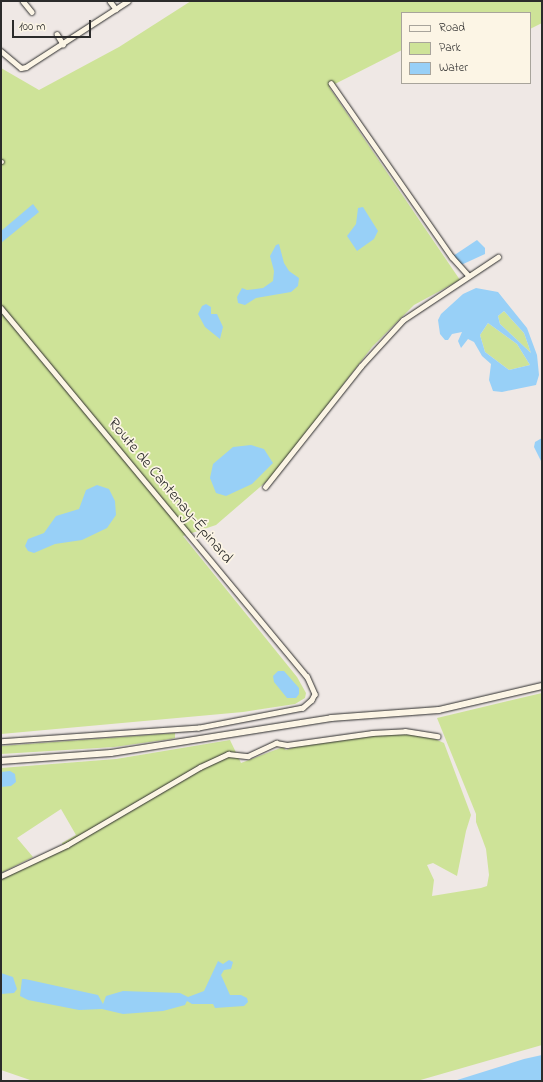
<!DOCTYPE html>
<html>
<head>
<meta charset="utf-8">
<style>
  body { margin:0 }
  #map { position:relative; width:543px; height:1082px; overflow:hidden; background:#efe8e5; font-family:"Indie Flower",sans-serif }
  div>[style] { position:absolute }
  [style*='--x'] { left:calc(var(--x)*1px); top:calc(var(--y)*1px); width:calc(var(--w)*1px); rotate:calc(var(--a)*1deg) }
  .green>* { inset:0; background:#cee398 }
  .water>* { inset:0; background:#98d0f7 }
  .roads { filter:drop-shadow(0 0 1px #2b2b2b) drop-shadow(0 0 1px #2b2b2b) }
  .street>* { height:4.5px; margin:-2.25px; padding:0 2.25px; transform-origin:2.25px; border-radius:2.25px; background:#fcf5e5 }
  .secondary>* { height:6px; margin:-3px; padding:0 3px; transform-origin:3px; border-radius:3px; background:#fcf5e5 }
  span { translate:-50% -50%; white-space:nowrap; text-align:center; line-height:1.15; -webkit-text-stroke:3.5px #fcf5e5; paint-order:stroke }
  .street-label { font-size:16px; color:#2b2b2b }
  .frame { position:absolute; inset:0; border:2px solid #2b2b2b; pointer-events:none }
  .legend { position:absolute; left:401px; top:12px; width:130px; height:72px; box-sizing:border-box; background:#fcf5e5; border:1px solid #a8a49b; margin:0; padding:5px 7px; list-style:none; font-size:12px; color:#2b2b2b }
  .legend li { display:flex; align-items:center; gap:8px; height:20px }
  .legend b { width:20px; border:1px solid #a8a49b }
  .scale { position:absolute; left:12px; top:20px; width:79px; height:18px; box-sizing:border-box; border:2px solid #2b2b2b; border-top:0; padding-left:5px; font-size:12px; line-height:14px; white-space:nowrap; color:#2b2b2b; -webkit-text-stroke:3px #fcf5e5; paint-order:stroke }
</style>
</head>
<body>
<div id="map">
  <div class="green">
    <i style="clip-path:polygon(191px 1px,542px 1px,542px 23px,530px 29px,530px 13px,402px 13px,402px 50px,329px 87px,460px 280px,414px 305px,372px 347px,274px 475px,216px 525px,183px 536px,297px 677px,306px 693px,305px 698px,295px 704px,243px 712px,1px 734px,1px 68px,39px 90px,119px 47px)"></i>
    <i style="clip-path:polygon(504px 311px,524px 333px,531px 353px,500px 324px,498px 316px)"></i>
    <i style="clip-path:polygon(488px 323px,517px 344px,530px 365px,509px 370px,485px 352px,480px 335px)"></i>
    <i style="clip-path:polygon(542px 693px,542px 1045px,417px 1081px,33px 1081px,1px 1070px,1px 878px,64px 848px,62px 843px,76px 835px,61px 809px,17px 838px,33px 857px,1px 873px,1px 768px,116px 759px,230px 740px,241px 763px,283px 747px,286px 750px,300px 745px,372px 735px,401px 733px,426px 735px,444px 743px,471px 815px,466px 831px,457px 876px,433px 863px,427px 865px,434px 880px,432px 896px,481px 888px,487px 886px,489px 875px,486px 849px,476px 822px,476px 814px,437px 718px)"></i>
    <i style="clip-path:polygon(175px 733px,175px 738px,171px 739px,114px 747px,1px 754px,1px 746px)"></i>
  </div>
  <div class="water">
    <i style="clip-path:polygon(33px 204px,39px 212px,1px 243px,1px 231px)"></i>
    <i style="clip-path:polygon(363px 207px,378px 231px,374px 239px,357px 251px,347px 236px,356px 224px,358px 208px)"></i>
    <i style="clip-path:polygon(477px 240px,485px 248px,485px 254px,461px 265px,453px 256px)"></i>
    <i style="clip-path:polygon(279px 244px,284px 263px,289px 271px,299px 278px,298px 286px,291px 292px,256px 298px,245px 305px,238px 303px,237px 297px,242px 288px,247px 290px,263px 288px,273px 281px,274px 271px,270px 256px,276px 245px)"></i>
    <i style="clip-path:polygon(evenodd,476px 288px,498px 292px,527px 328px,537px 355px,539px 375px,536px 385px,502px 392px,493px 391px,489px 380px,491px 364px,482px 356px,474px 342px,468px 339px,461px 348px,458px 341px,462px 332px,452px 334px,448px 340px,445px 340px,440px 334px,438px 320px,441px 314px,463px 294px,476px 288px,504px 311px,524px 333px,531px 353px,500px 324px,498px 316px,504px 311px,476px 288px,488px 323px,517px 344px,530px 365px,509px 370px,485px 352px,480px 335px,488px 323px)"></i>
    <i style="clip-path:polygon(206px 304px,211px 307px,211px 314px,217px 314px,223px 327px,220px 339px,205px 327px,198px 314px,202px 306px)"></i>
    <i style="clip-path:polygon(542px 438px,542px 463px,534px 447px,535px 442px)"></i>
    <i style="clip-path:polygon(251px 445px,264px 449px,273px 463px,252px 484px,226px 496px,216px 493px,210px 478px,213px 464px,233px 447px)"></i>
    <i style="clip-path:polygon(97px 485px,109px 489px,115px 501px,116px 515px,107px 528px,82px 540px,55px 544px,34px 553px,28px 551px,25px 546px,28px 539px,44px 533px,56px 516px,79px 509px,86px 490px)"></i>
    <i style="clip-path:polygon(278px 671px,284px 671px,299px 688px,299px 694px,296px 698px,287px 698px,274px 682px,273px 676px)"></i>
    <i style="clip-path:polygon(10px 771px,15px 774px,16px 782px,11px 786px,1px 787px,1px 772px)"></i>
    <i style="clip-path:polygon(229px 960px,233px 962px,231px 969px,224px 970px,221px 975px,230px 995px,241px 995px,247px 998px,248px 1002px,244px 1006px,215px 1008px,213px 1004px,192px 1004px,187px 1001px,185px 1005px,163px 1011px,123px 1014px,102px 1009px,79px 1010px,28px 1000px,20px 996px,22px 979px,25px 979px,98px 995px,103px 1004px,106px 996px,123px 991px,180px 993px,188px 997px,204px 991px,218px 961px,223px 964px)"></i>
    <i style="clip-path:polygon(1px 973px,13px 977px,17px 989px,14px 993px,1px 994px)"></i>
    <i style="clip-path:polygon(542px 1055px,542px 1081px,454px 1081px,524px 1059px)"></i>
  </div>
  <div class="roads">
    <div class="street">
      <i style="--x:23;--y:1;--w:14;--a:51"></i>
      <i style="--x:110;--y:1;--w:10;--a:53"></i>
      <i style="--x:57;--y:34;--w:12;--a:59"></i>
      <i style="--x:1;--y:51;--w:26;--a:40"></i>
      <i style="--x:21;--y:68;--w:5;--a:-11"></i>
      <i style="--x:26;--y:67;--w:121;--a:-32.9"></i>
      <i style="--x:331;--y:83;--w:212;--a:55.2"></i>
      <i style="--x:452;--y:257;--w:25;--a:48"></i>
      <i style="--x:1;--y:162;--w:1;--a:0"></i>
      <i style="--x:1;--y:308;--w:479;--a:50.3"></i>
      <i style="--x:307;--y:676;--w:20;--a:66"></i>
      <i style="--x:315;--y:694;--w:7;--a:117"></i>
      <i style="--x:312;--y:700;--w:12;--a:138"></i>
      <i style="--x:303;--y:708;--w:106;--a:169.1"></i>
      <i style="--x:199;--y:728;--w:198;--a:176"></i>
      <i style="--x:265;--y:487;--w:154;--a:-51.6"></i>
      <i style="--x:361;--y:366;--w:62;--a:-47.6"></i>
      <i style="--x:403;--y:320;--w:114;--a:-33.6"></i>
      <i style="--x:1;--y:876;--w:73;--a:-25.2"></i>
      <i style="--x:67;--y:845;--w:154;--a:-30.4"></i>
      <i style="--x:200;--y:767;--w:31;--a:-25"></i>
      <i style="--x:228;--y:754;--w:20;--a:6"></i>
      <i style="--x:248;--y:756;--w:31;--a:-25"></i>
      <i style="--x:276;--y:743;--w:11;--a:10"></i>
      <i style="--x:287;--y:745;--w:86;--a:-8"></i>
      <i style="--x:372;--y:733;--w:33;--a:-3"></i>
      <i style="--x:405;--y:731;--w:33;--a:9"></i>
    </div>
    <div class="secondary">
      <i style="--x:1;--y:761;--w:110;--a:-4.2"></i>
      <i style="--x:111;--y:753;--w:223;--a:-9"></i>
      <i style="--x:331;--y:718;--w:108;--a:-4.2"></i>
      <i style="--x:439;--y:710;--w:106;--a:-13.1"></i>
    </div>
  </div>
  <div class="street-label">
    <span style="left:170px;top:491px;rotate:50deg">Route de Cantenay-Épinard</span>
  </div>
  <div class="frame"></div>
  <ul class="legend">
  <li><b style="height:5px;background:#fcf5e5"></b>Road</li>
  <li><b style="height:11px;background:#cee398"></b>Park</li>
  <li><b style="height:11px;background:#98d0f7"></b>Water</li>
  </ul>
  <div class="scale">100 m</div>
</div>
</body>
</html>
